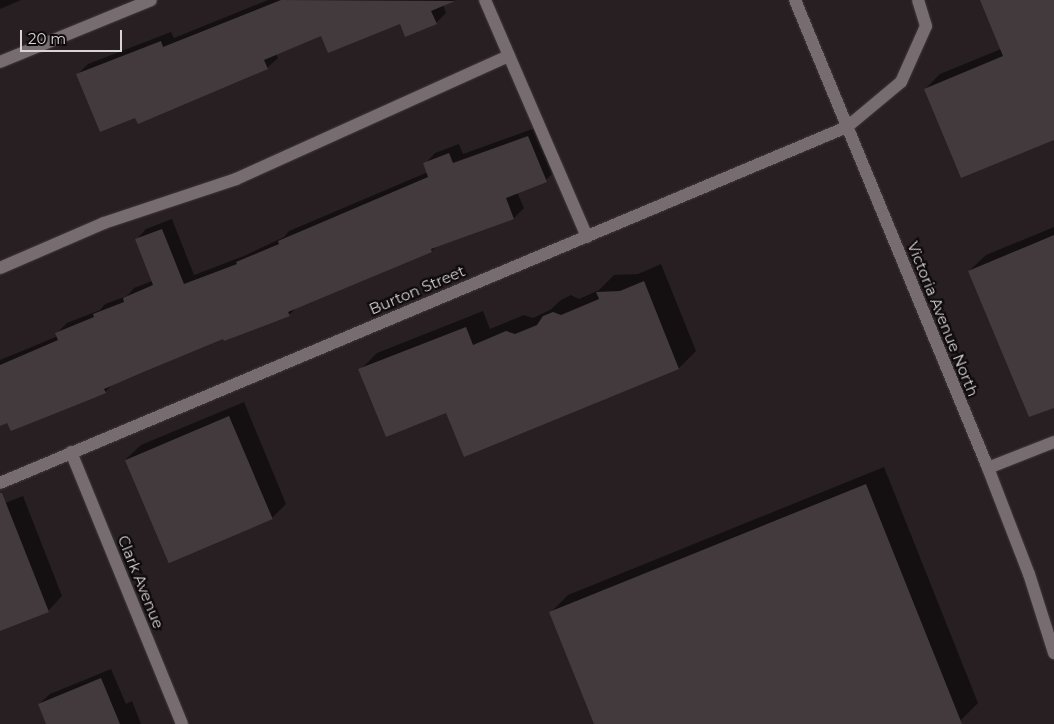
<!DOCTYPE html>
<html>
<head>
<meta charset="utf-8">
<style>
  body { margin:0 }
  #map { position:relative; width:1054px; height:724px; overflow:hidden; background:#271f22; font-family:Montserrat,sans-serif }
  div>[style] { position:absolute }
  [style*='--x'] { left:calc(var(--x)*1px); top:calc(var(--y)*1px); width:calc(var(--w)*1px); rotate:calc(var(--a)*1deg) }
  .shadow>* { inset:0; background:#0007 }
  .building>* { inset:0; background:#433a3d; transform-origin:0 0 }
  .roads { filter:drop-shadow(0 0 1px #403a3c) drop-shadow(0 0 1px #403a3c) }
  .lane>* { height:12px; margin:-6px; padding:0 6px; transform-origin:6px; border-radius:6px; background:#776d70 }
  .street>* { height:12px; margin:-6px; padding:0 6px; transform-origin:6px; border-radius:6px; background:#776d70 }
  .secondary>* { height:12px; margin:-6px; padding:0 6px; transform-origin:6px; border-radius:6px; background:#776d70 }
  span { translate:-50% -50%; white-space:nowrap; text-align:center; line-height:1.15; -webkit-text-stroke:4.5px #0e0a0b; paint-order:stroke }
  .street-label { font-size:15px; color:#dad4d6 }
  .scale { position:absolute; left:20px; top:30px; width:102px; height:22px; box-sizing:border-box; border:2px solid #dad4d6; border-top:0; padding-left:6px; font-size:15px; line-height:18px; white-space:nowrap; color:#dad4d6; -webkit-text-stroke:4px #0e0a0b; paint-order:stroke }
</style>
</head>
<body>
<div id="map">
  <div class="shadow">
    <i style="clip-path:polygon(0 0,21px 0,0 9px)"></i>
    <i style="clip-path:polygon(268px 0,456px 0,443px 5px,446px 13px,436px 23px,400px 22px,321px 35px,276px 54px,278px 58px,267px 68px,136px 117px,78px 74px,88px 64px,171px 32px,174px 38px)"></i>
    <i style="clip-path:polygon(981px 0,1054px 0,1054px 139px,925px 89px,940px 74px,1001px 49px)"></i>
    <i style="clip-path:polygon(538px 127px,556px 170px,546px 180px,517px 192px,524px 208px,514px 218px,437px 245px,432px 251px,298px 306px,289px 315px,224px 337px,114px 383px,105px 392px,0 424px,0 360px,58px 336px,57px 333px,67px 323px,100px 310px,105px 304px,127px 296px,134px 288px,152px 281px,136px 240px,146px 229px,172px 219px,194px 275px,244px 256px,284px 237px,289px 231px,428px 172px,425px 164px,435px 153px,459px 144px,463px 154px)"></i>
    <i style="clip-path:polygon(1054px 227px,1054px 406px,969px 271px,986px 255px)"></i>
    <i style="clip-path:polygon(661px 264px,696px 351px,679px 368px,465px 455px,447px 411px,360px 370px,377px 353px,483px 311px,490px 329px,524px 315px,533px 318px,550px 310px,561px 300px,571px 295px,579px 299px,599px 290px,614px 275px,638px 274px)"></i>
    <i style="clip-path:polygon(244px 402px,286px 504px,272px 518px,169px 562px,126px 459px,141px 445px)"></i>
    <i style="clip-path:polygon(884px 467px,978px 703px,960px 721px,953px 724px,596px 724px,550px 613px,568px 595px)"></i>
    <i style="clip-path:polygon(23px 496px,62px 596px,48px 611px,0 630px,0 505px)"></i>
    <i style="clip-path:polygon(111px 669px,126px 704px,132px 701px,141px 724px,48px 724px,39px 704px,50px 694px)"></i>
  </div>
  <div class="building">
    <i style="clip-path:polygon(281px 0,455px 1px,431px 11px,437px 24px,405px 37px,400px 24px,328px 53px,321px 36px,264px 60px,268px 69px,138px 124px,135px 118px,100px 132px,76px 74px,161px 41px,163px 47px)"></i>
    <i style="clip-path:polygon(980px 0,1054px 0,1054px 140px,961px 178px,924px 89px,1003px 56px)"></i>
    <i style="clip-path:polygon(528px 136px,547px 182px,506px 198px,514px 219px,431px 249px,432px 252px,288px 312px,290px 316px,224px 341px,223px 339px,141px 373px,104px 389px,106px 393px,74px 406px,11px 431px,7px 423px,0 426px,0 365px,58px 340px,55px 333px,94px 317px,93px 314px,124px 302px,123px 298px,153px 285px,135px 239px,162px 229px,184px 284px,237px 264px,236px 262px,279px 244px,278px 241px,428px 177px,423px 163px,449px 153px,453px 163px)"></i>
    <i style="clip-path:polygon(1054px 235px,1054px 408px,1029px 417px,968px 271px)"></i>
    <i style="clip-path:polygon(644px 281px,679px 369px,464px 457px,446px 413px,386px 437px,358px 369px,466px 327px,473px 345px,506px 331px,515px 334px,537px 325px,543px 316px,553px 312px,561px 315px,599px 299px,596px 292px,620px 291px)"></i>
    <i style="left:229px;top:416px;width:112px;height:113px;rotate:67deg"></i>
    <i style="clip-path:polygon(866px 484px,962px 724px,594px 724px,549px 612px)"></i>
    <i style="clip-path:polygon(0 493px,2px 493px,49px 612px,0 631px)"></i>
    <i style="clip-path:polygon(101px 678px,120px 724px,46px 724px,38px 704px)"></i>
  </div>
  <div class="roads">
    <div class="lane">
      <i style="--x:485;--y:0;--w:258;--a:66.7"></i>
      <i style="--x:847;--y:127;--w:70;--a:-39.8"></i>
      <i style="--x:901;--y:82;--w:61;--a:-65.9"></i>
      <i style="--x:926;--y:26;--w:27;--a:-107"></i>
      <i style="--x:0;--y:268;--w:113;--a:-23.4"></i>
      <i style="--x:104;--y:223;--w:139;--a:-18.4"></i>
      <i style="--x:236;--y:179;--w:299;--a:-24.3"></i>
    </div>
    <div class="street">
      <i style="--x:0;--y:62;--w:163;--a:-22.3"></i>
      <i style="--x:71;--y:452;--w:294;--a:67.8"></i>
      <i style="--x:988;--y:468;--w:71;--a:-21.5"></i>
      <i style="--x:0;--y:483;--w:919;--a:-22.8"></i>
    </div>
    <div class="secondary">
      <i style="--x:795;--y:0;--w:506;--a:67.59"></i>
      <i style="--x:988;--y:468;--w:114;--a:68.9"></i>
      <i style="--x:1029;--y:574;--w:83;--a:72.4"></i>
    </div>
  </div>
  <div class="street-label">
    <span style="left:417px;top:290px;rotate:-23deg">Burton Street</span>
    <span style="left:943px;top:319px;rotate:68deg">Victoria Avenue North</span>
    <span style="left:141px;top:582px;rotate:68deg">Clark Avenue</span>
  </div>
  <div class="scale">20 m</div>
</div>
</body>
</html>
